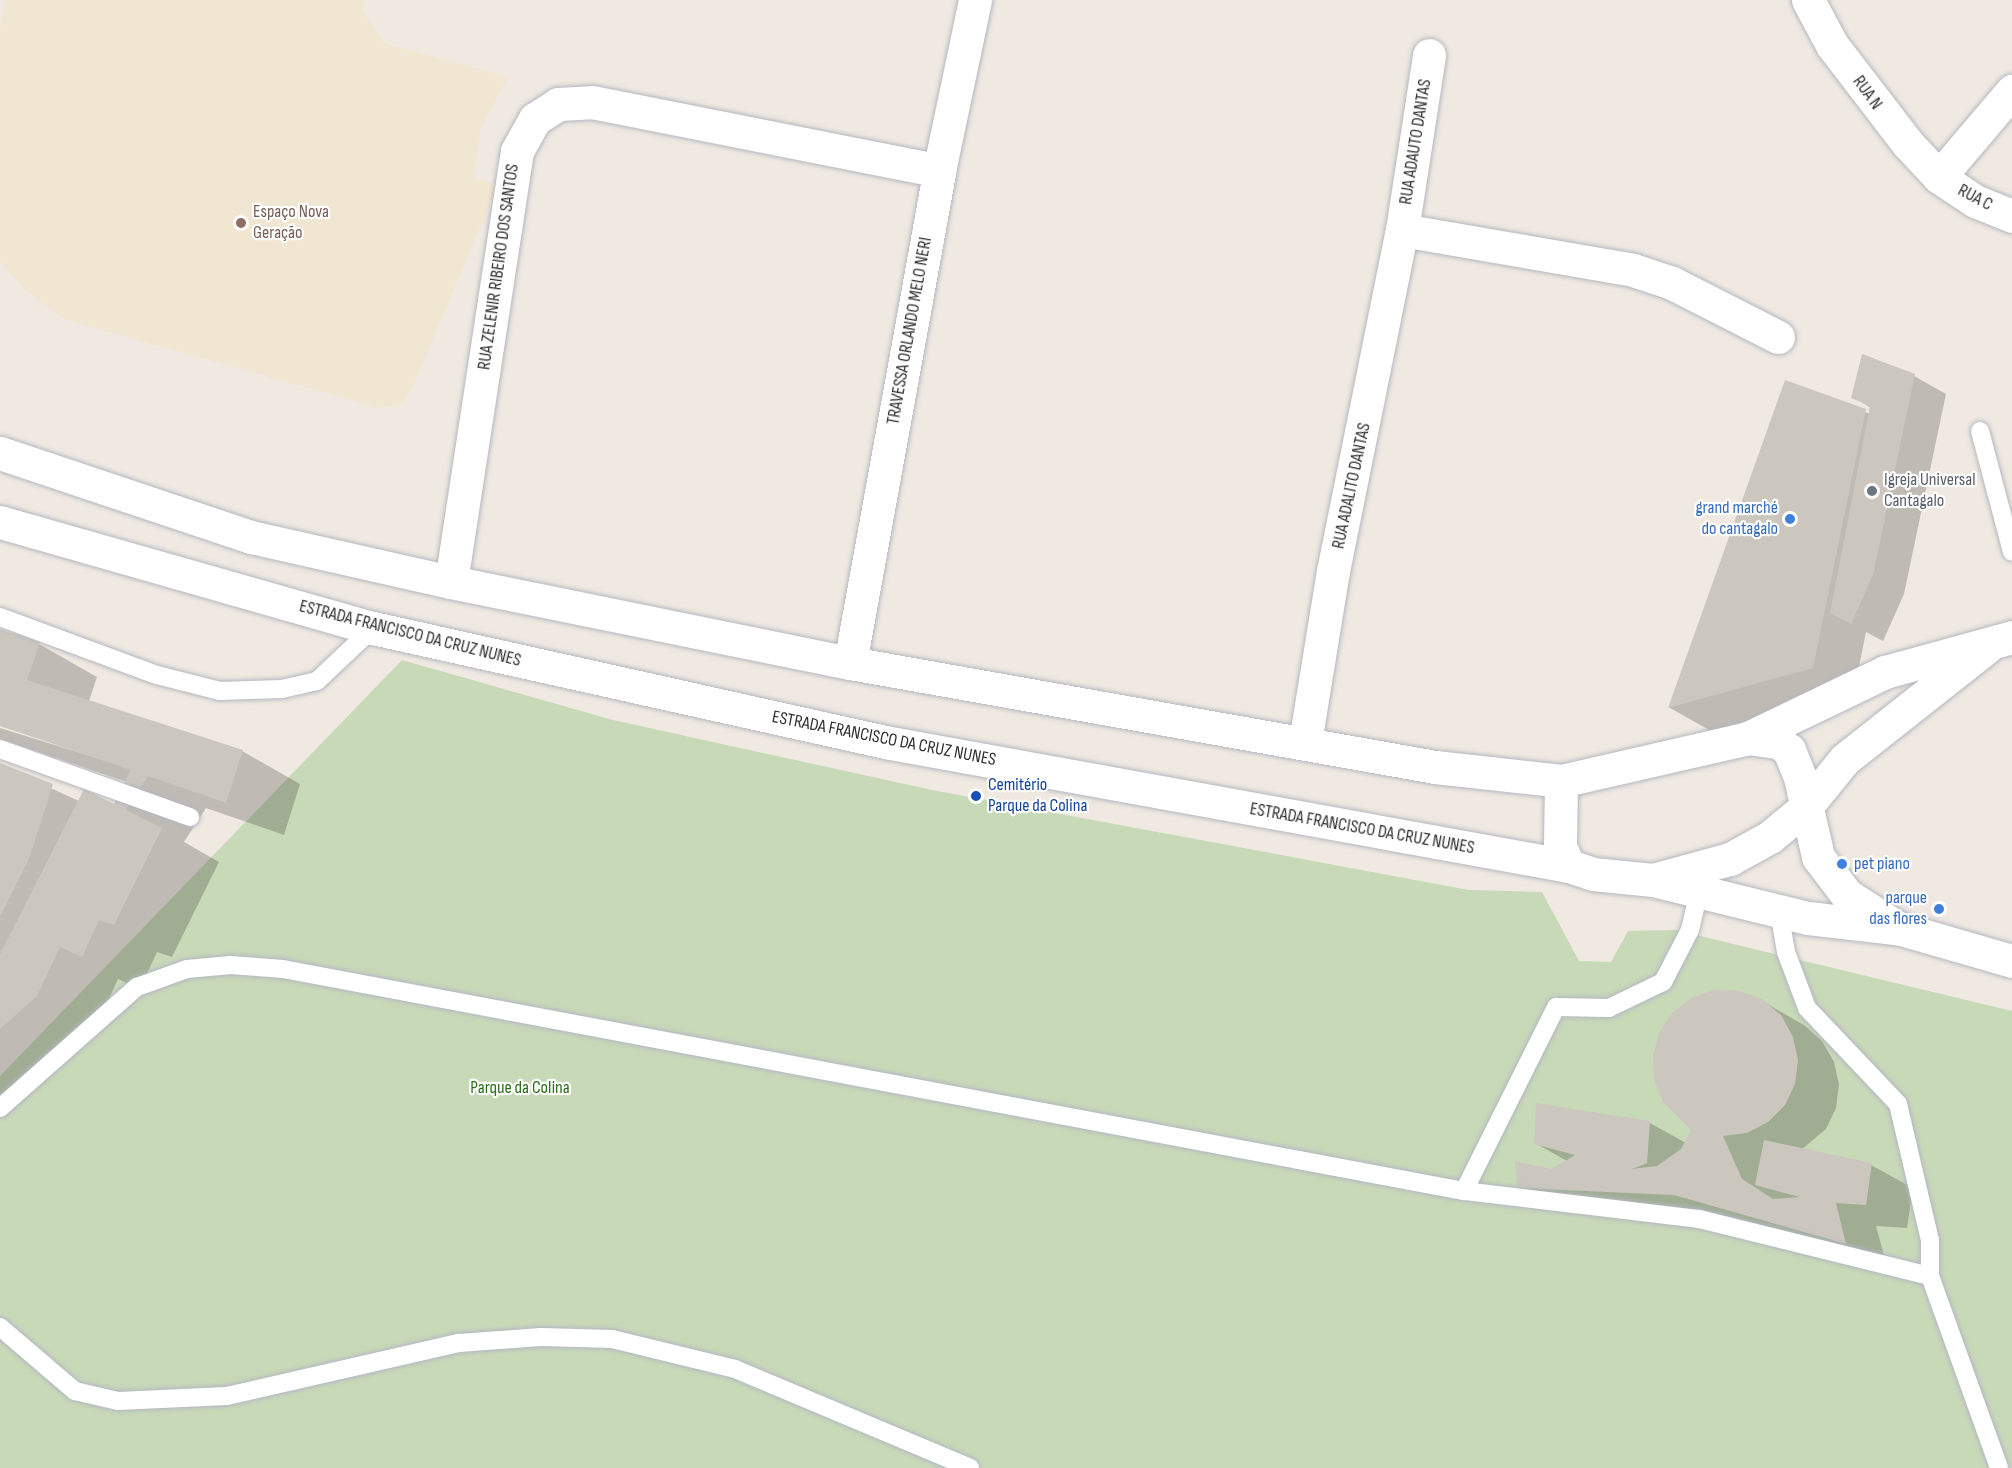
<!DOCTYPE html>
<html>
<head>
<meta charset="utf-8">
<style>
  body { margin:0 }
  #map { position:relative; width:2012px; height:1468px; overflow:hidden; background:#efe9e1; font-family:"Sofia Sans Condensed",sans-serif }
  div>[style] { position:absolute }
  [style*='--x'] { left:calc(var(--x)*1px); top:calc(var(--y)*1px); width:calc(var(--w)*1px); rotate:calc(var(--a)*1deg) }
  .education>* { inset:0; background:#f0e6d1 }
  .cemetery>* { inset:0; background:#c8d9b8 }
  .shadow>* { inset:0; background:#0003 }
  .building>* { inset:0; background:#cbc7bf }
  .roads { filter:drop-shadow(0 0 2px #b4b7c1) drop-shadow(0 0 2px #b4b7c1) }
  .lane>* { height:18px; margin:-9px; padding:0 9px; transform-origin:9px; border-radius:9px; background:#fff }
  .street>* { height:33px; margin:-16.5px; padding:0 16.5px; transform-origin:16.5px; border-radius:16.5px; background:#fff }
  .secondary>* { height:33px; margin:-16.5px; padding:0 16.5px; transform-origin:16.5px; border-radius:16.5px; background:#fff }
  .dots>* { width:16px; height:16px; translate:-50% -50%; box-sizing:border-box; border:3px solid #fff; border-radius:50% }
  span { translate:-50% -50%; white-space:nowrap; text-align:center; line-height:1.15; -webkit-text-stroke:4.5px #fff; paint-order:stroke }
  .street-label { font-size:18px; color:#2e2e2e }
  .education-label { font-size:18px; color:#785e54 }
  .left { translate:0 -50%; text-align:left }
  .worship-label { font-size:18px; color:#5b616d }
  .shop-label { font-size:18px; color:#366cbe }
  .right { translate:-100% -50%; text-align:right }
  .transit-label { font-size:18px; color:#164399 }
  .park-label { font-size:18px; color:#2c6e1b }
</style>
</head>
<body>
<div id="map">
  <div class="education">
    <i style="clip-path:polygon(6px 0,365px 0,363px 11px,384px 43px,508px 77px,481px 128px,473px 178px,498px 184px,413px 387px,402px 404px,380px 408px,87px 326px,61px 318px,26px 291px,0 262px,0 29px)"></i>
  </div>
  <div class="cemetery">
    <i style="clip-path:polygon(402px 660px,613px 720px,932px 790px,1469px 890px,1542px 892px,1579px 961px,1611px 962px,1628px 931px,1675px 930px,2012px 1011px,2012px 1468px,0 1468px,0 1076px)"></i>
  </div>
  <div class="shadow">
    <i style="clip-path:polygon(1914px 376px,1946px 394px,1904px 594px,1883px 641px,1866px 632px,1854px 691px,1711px 731px,1670px 708px,1786px 382px,1870px 414px,1871px 408px,1853px 397px)"></i>
    <i style="clip-path:polygon(0 630px,39px 644px,97px 677px,89px 701px,242px 751px,300px 784px,284px 835px,206px 808px,184px 842px,219px 862px,172px 957px,157px 952px,140px 989px,118px 979px,95px 1029px,0 1113px,0 765px,79px 801px,115px 806px,127px 782px,0 739px,0 728px,139px 771px,0 725px)"></i>
    <i style="clip-path:polygon(1762px 1001px,1804px 1025px,1822px 1041px,1834px 1062px,1839px 1085px,1836px 1108px,1826px 1129px,1801px 1150px,1871px 1165px,1913px 1188px,1907px 1228px,1876px 1226px,1887px 1266px,1717px 1218px,1560px 1211px,1518px 1187px,1567px 1161px,1535px 1143px,1650px 1123px,1686px 1143px)"></i>
  </div>
  <div class="building">
    <i style="clip-path:polygon(1862px 354px,1915px 374px,1873px 575px,1851px 624px,1830px 613px,1870px 406px,1851px 398px)"></i>
    <i style="clip-path:polygon(1785px 380px,1866px 409px,1813px 668px,1668px 708px)"></i>
    <i style="clip-path:polygon(0 629px,40px 642px,27px 680px,243px 750px,226px 803px,148px 776px,126px 810px,162px 828px,114px 925px,99px 920px,82px 957px,60px 947px,37px 996px,0 1029px,0 954px,84px 789px,114px 804px,131px 770px,0 726px)"></i>
    <i style="clip-path:polygon(0 763px,53px 784px,29px 859px,0 917px)"></i>
    <i style="clip-path:polygon(1714px 990px,1739px 991px,1762px 999px,1781px 1015px,1793px 1037px,1798px 1060px,1795px 1084px,1785px 1105px,1768px 1122px,1747px 1133px,1723px 1136px,1742px 1179px,1773px 1199px,1800px 1197px,1755px 1185px,1764px 1140px,1872px 1163px,1866px 1205px,1836px 1203px,1846px 1244px,1674px 1195px,1517px 1188px,1515px 1161px,1552px 1169px,1575px 1155px,1534px 1144px,1536px 1103px,1650px 1121px,1647px 1163px,1632px 1169px,1657px 1166px,1681px 1149px,1691px 1130px,1663px 1102px,1654px 1080px,1653px 1056px,1659px 1033px,1672px 1013px,1691px 998px)"></i>
  </div>
  <div class="roads">
    <div class="lane">
      <i style="--x:1980;--y:431;--w:125;--a:75.2"></i>
      <i style="--x:0;--y:617;--w:167;--a:20.3"></i>
      <i style="--x:157;--y:675;--w:65;--a:14.3"></i>
      <i style="--x:220;--y:691;--w:62;--a:-1.8"></i>
      <i style="--x:282;--y:689;--w:36;--a:-13"></i>
      <i style="--x:317;--y:681;--w:77;--a:-43.4"></i>
      <i style="--x:0;--y:749;--w:202;--a:19.7"></i>
      <i style="--x:1779;--y:911;--w:42;--a:80.3"></i>
      <i style="--x:1786;--y:952;--w:60;--a:69.4"></i>
      <i style="--x:1807;--y:1008;--w:132;--a:46.5"></i>
      <i style="--x:1898;--y:1104;--w:140;--a:76.8"></i>
      <i style="--x:1930;--y:1240;--w:36;--a:90"></i>
      <i style="--x:1930;--y:1276;--w:204;--a:70.2"></i>
      <i style="--x:0;--y:1108;--w:183;--a:-41.5"></i>
      <i style="--x:137;--y:987;--w:53;--a:-19.8"></i>
      <i style="--x:187;--y:969;--w:44;--a:-5.2"></i>
      <i style="--x:231;--y:965;--w:52;--a:4.4"></i>
      <i style="--x:283;--y:969;--w:1202;--a:10.65"></i>
      <i style="--x:1464;--y:1191;--w:206;--a:-63.4"></i>
      <i style="--x:1556;--y:1007;--w:53;--a:1.1"></i>
      <i style="--x:1609;--y:1008;--w:60;--a:-25.7"></i>
      <i style="--x:1663;--y:982;--w:59;--a:-62.6"></i>
      <i style="--x:1690;--y:930;--w:40;--a:-77"></i>
      <i style="--x:1464;--y:1191;--w:237;--a:6.8"></i>
      <i style="--x:1699;--y:1219;--w:238;--a:13.9"></i>
      <i style="--x:0;--y:1327;--w:99;--a:40.5"></i>
      <i style="--x:75;--y:1391;--w:44;--a:13.1"></i>
      <i style="--x:118;--y:1401;--w:109;--a:-2.6"></i>
      <i style="--x:227;--y:1396;--w:238;--a:-12.9"></i>
      <i style="--x:459;--y:1343;--w:82;--a:-4.2"></i>
      <i style="--x:541;--y:1337;--w:71;--a:1.6"></i>
      <i style="--x:612;--y:1339;--w:127;--a:13.7"></i>
      <i style="--x:735;--y:1369;--w:255;--a:22.8"></i>
    </div>
    <div class="street">
      <i style="--x:1808;--y:0;--w:51;--a:61.9"></i>
      <i style="--x:1832;--y:45;--w:125;--a:52.5"></i>
      <i style="--x:1908;--y:144;--w:45;--a:46.8"></i>
      <i style="--x:1939;--y:177;--w:43;--a:33.7"></i>
      <i style="--x:1975;--y:201;--w:40;--a:22"></i>
      <i style="--x:1939;--y:177;--w:113;--a:-49.7"></i>
      <i style="--x:1402;--y:230;--w:234;--a:9.8"></i>
      <i style="--x:1633;--y:270;--w:41;--a:18.4"></i>
      <i style="--x:1672;--y:283;--w:119;--a:27"></i>
      <i style="--x:451;--y:582;--w:436;--a:-81.3"></i>
      <i style="--x:517;--y:151;--w:37;--a:-61"></i>
      <i style="--x:535;--y:119;--w:27;--a:-33"></i>
      <i style="--x:558;--y:104;--w:34;--a:-3"></i>
      <i style="--x:592;--y:102;--w:354;--a:11.2"></i>
      <i style="--x:850;--y:663;--w:500;--a:-79.7"></i>
      <i style="--x:939;--y:171;--w:175;--a:-78.1"></i>
      <i style="--x:1305;--y:742;--w:173;--a:-80.7"></i>
      <i style="--x:1333;--y:571;--w:348;--a:-78.6"></i>
      <i style="--x:1402;--y:230;--w:177;--a:-81.2"></i>
    </div>
    <div class="secondary">
      <i style="--x:0;--y:453;--w:265;--a:18.5"></i>
      <i style="--x:251;--y:537;--w:205;--a:12.7"></i>
      <i style="--x:451;--y:582;--w:407;--a:11.5"></i>
      <i style="--x:850;--y:663;--w:594;--a:10.08"></i>
      <i style="--x:1435;--y:767;--w:127;--a:6.3"></i>
      <i style="--x:1561;--y:781;--w:192;--a:-12.9"></i>
      <i style="--x:1748;--y:738;--w:152;--a:-25.7"></i>
      <i style="--x:1885;--y:672;--w:132;--a:-15.4"></i>
      <i style="--x:0;--y:522;--w:388;--a:15.9"></i>
      <i style="--x:373;--y:628;--w:525;--a:12.55"></i>
      <i style="--x:885;--y:742;--w:695;--a:10.28"></i>
      <i style="--x:1569;--y:866;--w:25;--a:18"></i>
      <i style="--x:1593;--y:874;--w:60;--a:5.7"></i>
      <i style="--x:1653;--y:880;--w:80;--a:-15.3"></i>
      <i style="--x:1730;--y:859;--w:46;--a:-28.8"></i>
      <i style="--x:1770;--y:837;--w:45;--a:-39.6"></i>
      <i style="--x:1805;--y:808;--w:63;--a:-50.8"></i>
      <i style="--x:1845;--y:759;--w:182;--a:-38.3"></i>
      <i style="--x:1748;--y:738;--w:30;--a:8"></i>
      <i style="--x:1778;--y:742;--w:14;--a:36"></i>
      <i style="--x:1789;--y:750;--w:29;--a:68"></i>
      <i style="--x:1800;--y:777;--w:82;--a:77.3"></i>
      <i style="--x:1818;--y:857;--w:48;--a:52.7"></i>
      <i style="--x:1847;--y:895;--w:54;--a:32.8"></i>
      <i style="--x:1561;--y:781;--w:66;--a:90.9"></i>
      <i style="--x:1560;--y:847;--w:21;--a:65"></i>
      <i style="--x:1657;--y:881;--w:155;--a:13.8"></i>
      <i style="--x:1808;--y:918;--w:94;--a:6.7"></i>
      <i style="--x:1901;--y:929;--w:116;--a:16.1"></i>
    </div>
  </div>
  <div class="dots">
    <i style="left:241px;top:223px;background:#8d6e63"></i>
    <i style="left:1872px;top:491px;background:#6b7280"></i>
    <i style="left:1790px;top:519px;background:#3f7fe0"></i>
    <i style="left:976px;top:796px;background:#1a4fb4"></i>
    <i style="left:1842px;top:864px;background:#3f7fe0"></i>
    <i style="left:1939px;top:909px;background:#3f7fe0"></i>
  </div>
  <div class="street-label">
    <span style="left:1867px;top:93px;rotate:54deg">RUA N</span>
    <span style="left:1416px;top:142px;rotate:-81deg">RUA ADAUTO DANTAS</span>
    <span style="left:1975px;top:198px;rotate:28deg">RUA C</span>
    <span style="left:499px;top:267px;rotate:-82deg">RUA ZELENIR RIBEIRO DOS SANTOS</span>
    <span style="left:910px;top:331px;rotate:-80deg">TRAVESSA ORLANDO MELO NERI</span>
    <span style="left:1352px;top:486px;rotate:-78deg">RUA ADALITO DANTAS</span>
    <span style="left:410px;top:634px;rotate:14deg">ESTRADA FRANCISCO DA CRUZ NUNES</span>
    <span style="left:884px;top:739px;rotate:11deg">ESTRADA FRANCISCO DA CRUZ NUNES</span>
    <span style="left:1362px;top:829px;rotate:10deg">ESTRADA FRANCISCO DA CRUZ NUNES</span>
  </div>
  <div class="education-label">
    <span class="left" style="left:253px;top:223px">Espaço Nova<br>Geração</span>
  </div>
  <div class="worship-label">
    <span class="left" style="left:1884px;top:491px">Igreja Universal<br>Cantagalo</span>
  </div>
  <div class="shop-label">
    <span class="right" style="left:1778px;top:519px">grand marché<br>do cantagalo</span>
    <span class="left" style="left:1854px;top:864px">pet piano</span>
    <span class="right" style="left:1927px;top:909px">parque<br>das flores</span>
  </div>
  <div class="transit-label">
    <span class="left" style="left:988px;top:796px">Cemitério<br>Parque da Colina</span>
  </div>
  <div class="park-label">
    <span style="left:520px;top:1088px">Parque da Colina</span>
  </div>
</div>
</body>
</html>
